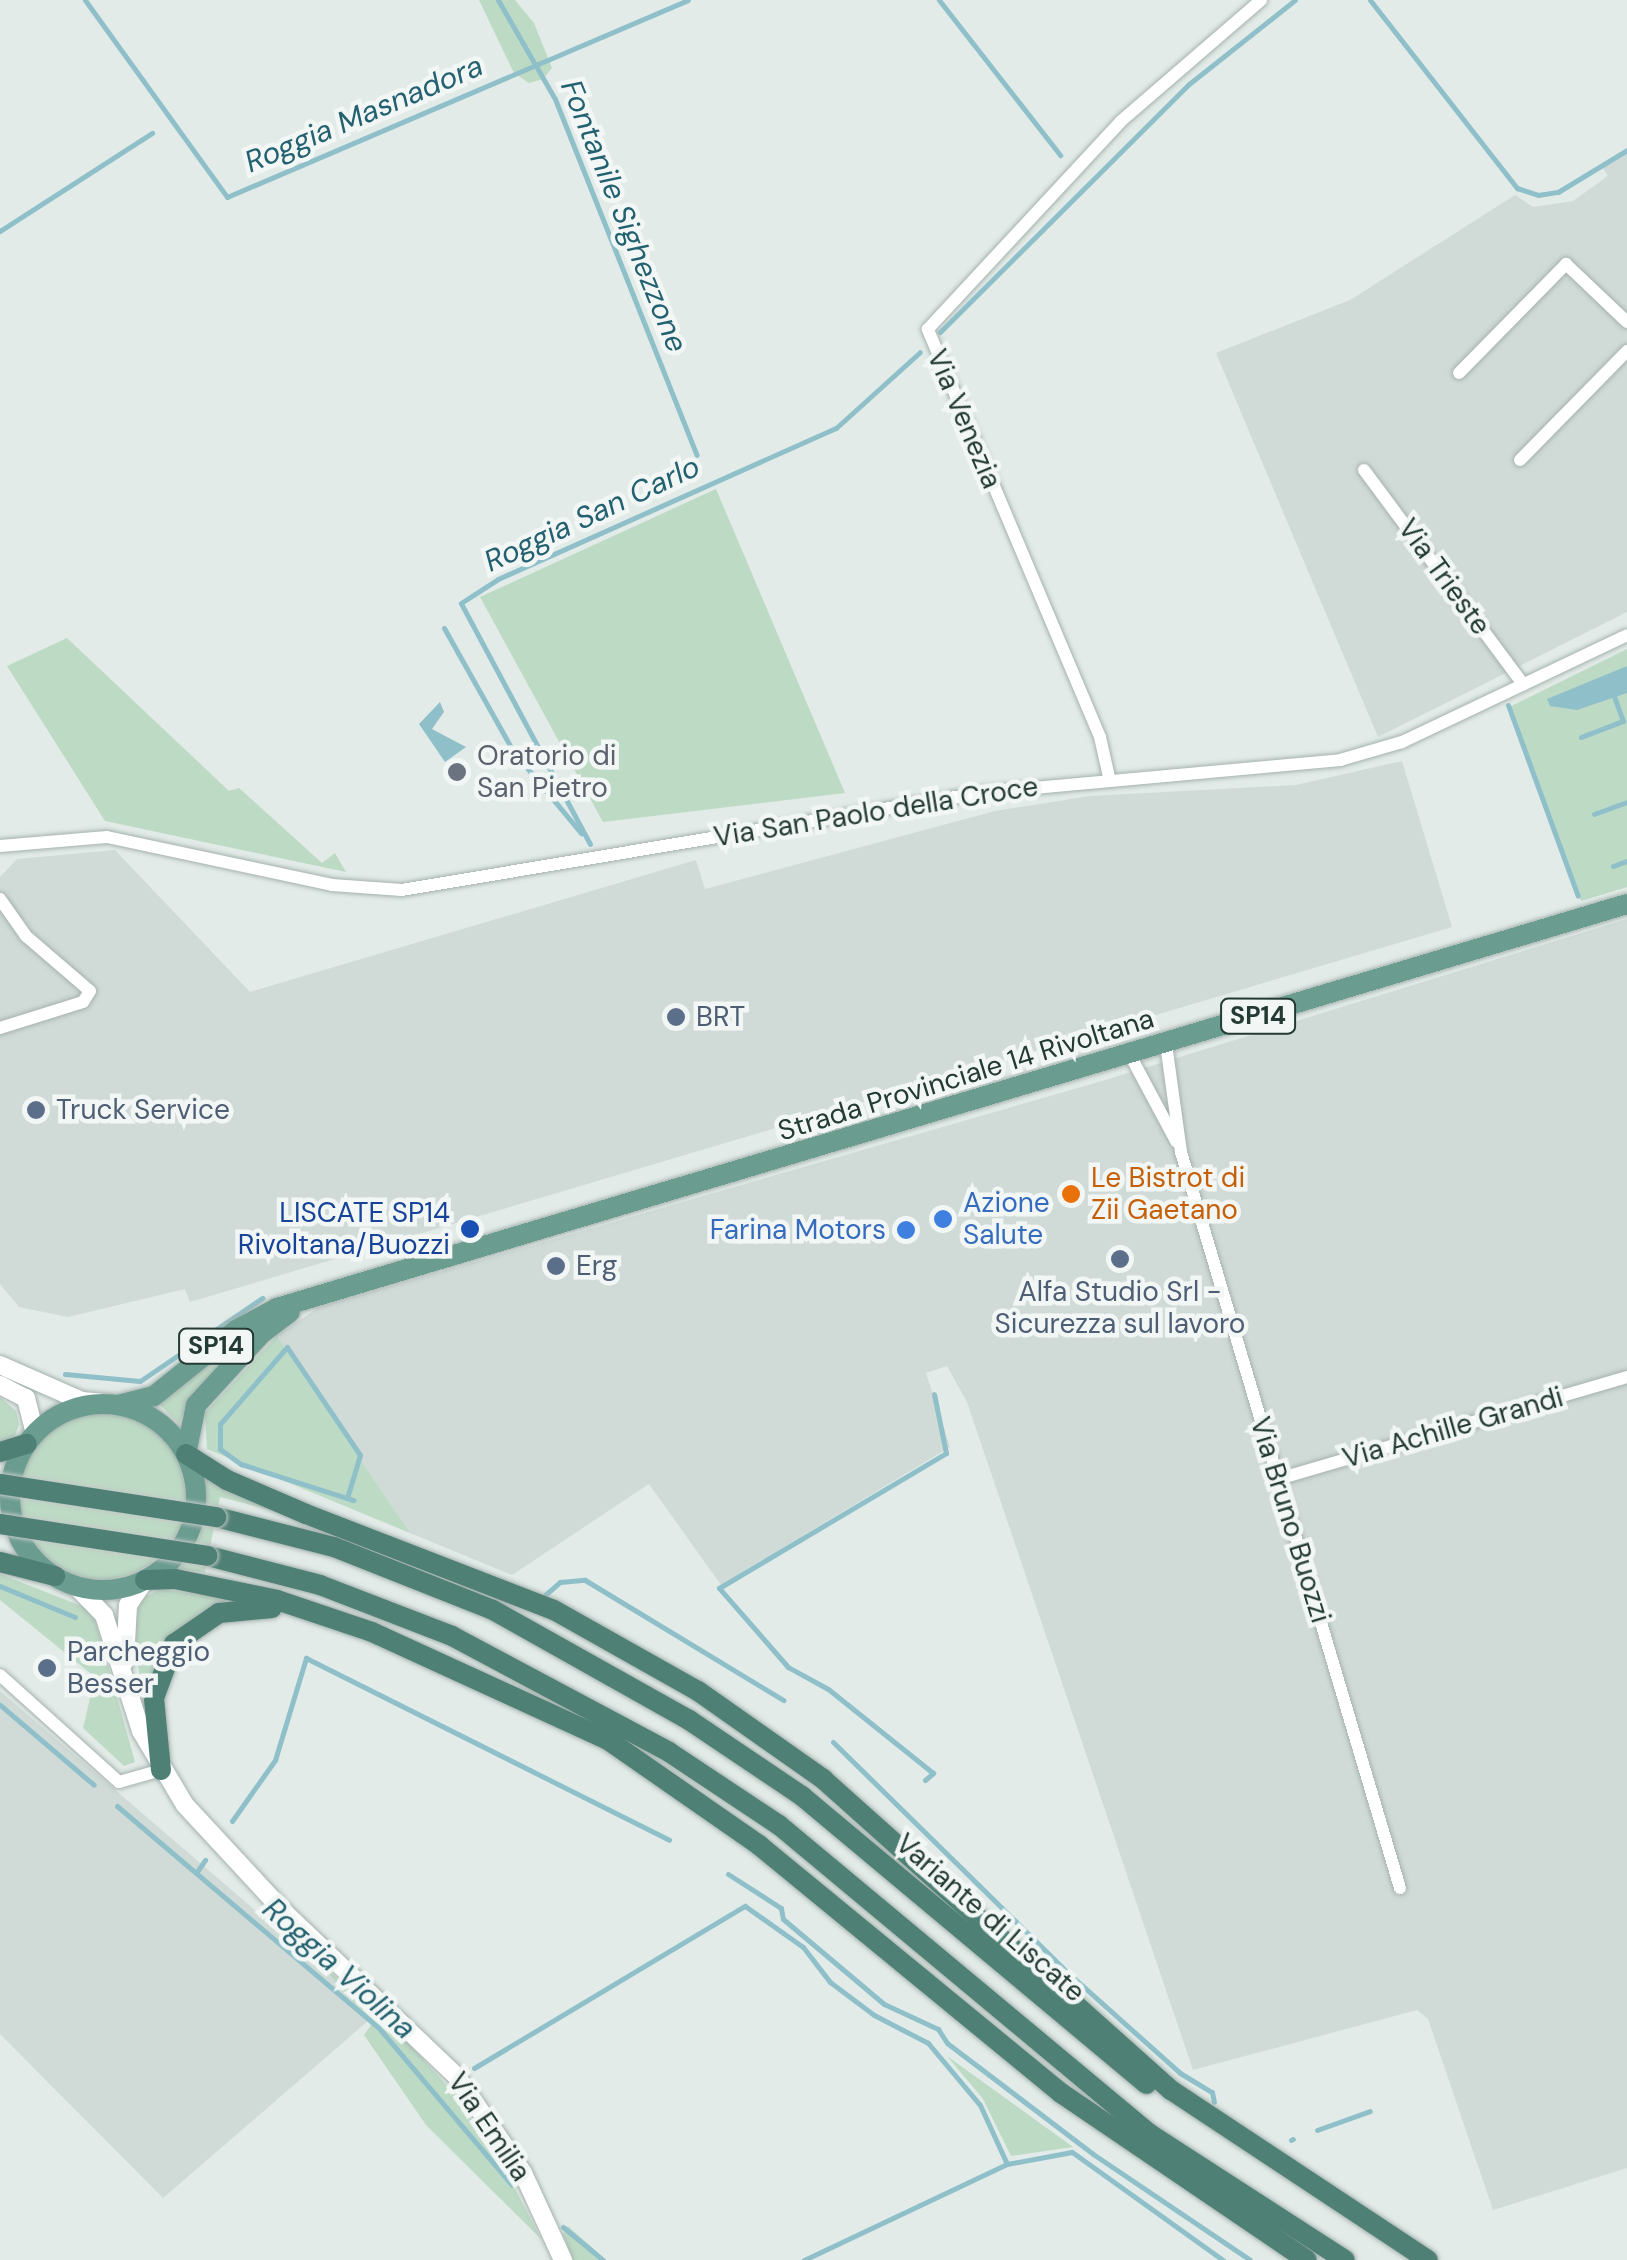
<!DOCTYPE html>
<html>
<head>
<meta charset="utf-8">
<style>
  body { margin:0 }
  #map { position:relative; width:1627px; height:2260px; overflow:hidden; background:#e2ebe7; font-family:"DM Sans",sans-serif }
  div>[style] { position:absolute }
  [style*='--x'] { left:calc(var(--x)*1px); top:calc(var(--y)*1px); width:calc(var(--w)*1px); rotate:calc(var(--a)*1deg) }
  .built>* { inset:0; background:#d0dad6 }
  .green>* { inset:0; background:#bddac5 }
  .round { border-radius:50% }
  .water>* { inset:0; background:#8fc0ca }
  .stream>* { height:5px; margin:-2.5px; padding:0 2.5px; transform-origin:2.5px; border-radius:2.5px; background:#8fc0ca }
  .roads { filter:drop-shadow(0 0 2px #a5b2ae) drop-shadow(0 0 2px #a5b2ae) }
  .minor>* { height:12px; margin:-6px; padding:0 6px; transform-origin:6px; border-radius:6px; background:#fff }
  .secondary>* { height:18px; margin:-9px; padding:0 9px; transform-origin:9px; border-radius:9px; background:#fff }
  .primary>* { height:20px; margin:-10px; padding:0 10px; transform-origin:10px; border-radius:10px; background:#6b9c90 }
  .primary>.ring { margin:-10px; padding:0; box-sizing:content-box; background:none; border:20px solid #6b9c90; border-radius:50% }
  .trunk>* { height:20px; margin:-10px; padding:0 10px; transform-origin:10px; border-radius:10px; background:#4e8075 }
  .bridges { filter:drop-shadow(0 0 2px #c2c8c6) drop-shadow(0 0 2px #c2c8c6) }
  .trunk-bridge>* { height:20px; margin:-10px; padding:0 10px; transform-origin:10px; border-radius:10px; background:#4e8075 }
  .dots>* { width:28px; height:28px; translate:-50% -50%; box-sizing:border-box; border:5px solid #f2f7f5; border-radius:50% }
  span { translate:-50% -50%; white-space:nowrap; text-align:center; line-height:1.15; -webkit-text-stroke:9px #f2f7f5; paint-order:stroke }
  .shield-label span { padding:2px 8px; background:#f2f7f5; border:2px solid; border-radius:8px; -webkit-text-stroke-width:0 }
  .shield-label { font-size:25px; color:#243a34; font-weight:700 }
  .street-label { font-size:28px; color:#243a34 }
  .worship-label { font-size:28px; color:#5b616d }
  .left { translate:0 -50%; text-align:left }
  .service-label { font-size:28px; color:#4e5e75 }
  .food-label { font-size:28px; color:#c56008 }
  .shop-label { font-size:28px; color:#366cbe }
  .right { translate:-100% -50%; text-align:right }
  .transit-label { font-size:28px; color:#164399 }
  .water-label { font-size:30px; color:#246170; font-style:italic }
</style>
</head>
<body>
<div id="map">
  <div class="built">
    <i style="clip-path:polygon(1627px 152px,1627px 612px,1378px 737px,1216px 353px,1350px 300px,1515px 195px,1533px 207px,1573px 201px,1608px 176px,1601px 165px)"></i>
    <i style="clip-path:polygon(1402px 761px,1452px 927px,190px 1302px,185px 1289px,68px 1317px,19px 1307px,0 1284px,0 877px,17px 859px,115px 850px,250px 992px,696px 860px,705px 889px,995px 811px,1090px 796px,1296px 785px)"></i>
    <i style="clip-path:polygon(1627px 919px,1627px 2168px,1493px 2210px,1428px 2019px,1417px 2010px,1193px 2070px,967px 1402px,947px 1366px,926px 1373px,950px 1447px,721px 1585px,649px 1484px,512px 1575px,410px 1533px,277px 1336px,319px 1307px,1112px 1078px)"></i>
    <i style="clip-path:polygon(0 1691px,376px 2014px,163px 2198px,0 2034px)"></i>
  </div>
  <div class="green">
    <i style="clip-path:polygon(479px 0,515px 0,534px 23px,552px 68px,543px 79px,529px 83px,514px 73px)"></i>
    <i style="clip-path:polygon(716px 489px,845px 793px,603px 822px,480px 597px)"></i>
    <i style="clip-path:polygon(67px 638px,229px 791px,239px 788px,322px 863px,335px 853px,346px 872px,105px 821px,7px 666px)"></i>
    <i style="clip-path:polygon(1627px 649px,1627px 887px,1581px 901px,1509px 707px)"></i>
    <i style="clip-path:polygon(277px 1336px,410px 1533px,207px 1449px,205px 1413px)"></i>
    <i style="clip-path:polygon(229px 1348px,233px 1351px,187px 1405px,179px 1424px,159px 1404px)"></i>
    <i style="clip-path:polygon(0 1397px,16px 1411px,19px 1424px,15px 1436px,0 1441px)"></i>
    <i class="round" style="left:19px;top:1413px;width:166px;height:166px"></i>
    <i style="clip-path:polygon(206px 1476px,274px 1511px,220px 1497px,205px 1572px,179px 1570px,200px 1536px)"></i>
    <i style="clip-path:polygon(0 1574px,84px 1607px,95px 1619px,135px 1762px,124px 1766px,83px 1728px,95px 1677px,0 1600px)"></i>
    <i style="clip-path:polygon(160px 1589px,246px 1601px,202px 1611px,169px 1637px,150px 1682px,149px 1724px,132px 1634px,141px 1599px)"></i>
    <i style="clip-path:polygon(324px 1967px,397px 2031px,452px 2091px,499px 2158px,541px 2239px,426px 2125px,364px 2035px,371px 2025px)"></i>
    <i style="clip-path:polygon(947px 2056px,1073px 2147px,1011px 2156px,983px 2099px)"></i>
    <i style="clip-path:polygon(568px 2226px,606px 2260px,573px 2260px,563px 2234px)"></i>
  </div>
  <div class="water">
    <i style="clip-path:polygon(1627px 666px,1627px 693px,1577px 710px,1550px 706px,1547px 699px)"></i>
    <i style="clip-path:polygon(440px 702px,444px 712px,432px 729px,466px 747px,445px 762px,419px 724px)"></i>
  </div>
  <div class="stream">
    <i style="--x:85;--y:0;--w:243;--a:54.2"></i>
    <i style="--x:227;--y:197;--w:501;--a:-23.14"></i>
    <i style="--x:498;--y:0;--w:114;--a:60.1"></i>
    <i style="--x:555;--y:99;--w:383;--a:68.3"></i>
    <i style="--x:939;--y:0;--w:197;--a:52"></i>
    <i style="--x:1370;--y:0;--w:239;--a:52"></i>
    <i style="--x:1517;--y:188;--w:22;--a:18"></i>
    <i style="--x:1538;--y:195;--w:20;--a:-9"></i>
    <i style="--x:1558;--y:192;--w:81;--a:-31.3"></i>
    <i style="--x:0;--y:231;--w:181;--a:-32.8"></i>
    <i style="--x:940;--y:332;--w:351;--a:-44.9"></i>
    <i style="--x:1189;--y:84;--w:135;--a:-38.4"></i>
    <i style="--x:444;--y:628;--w:141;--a:60.7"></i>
    <i style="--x:513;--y:751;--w:107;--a:50.3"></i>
    <i style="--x:1508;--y:705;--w:203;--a:69.9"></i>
    <i style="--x:1581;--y:737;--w:45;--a:-20.9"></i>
    <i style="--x:1623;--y:721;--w:32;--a:-110"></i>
    <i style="--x:1594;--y:814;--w:35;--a:-20"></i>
    <i style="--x:590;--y:844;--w:273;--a:-118.2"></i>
    <i style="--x:461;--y:603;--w:44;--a:-33"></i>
    <i style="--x:498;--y:579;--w:370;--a:-24.1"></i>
    <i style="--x:836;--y:428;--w:113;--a:-42.1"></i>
    <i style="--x:1613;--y:866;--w:15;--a:-20"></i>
    <i style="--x:65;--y:1374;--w:75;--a:5.3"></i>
    <i style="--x:140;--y:1381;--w:148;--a:-34.2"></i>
    <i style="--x:347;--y:1498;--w:45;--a:-73.2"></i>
    <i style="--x:360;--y:1455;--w:130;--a:-124.1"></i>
    <i style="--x:287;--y:1347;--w:102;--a:131"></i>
    <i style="--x:220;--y:1424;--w:25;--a:90"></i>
    <i style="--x:220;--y:1449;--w:26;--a:36"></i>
    <i style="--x:241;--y:1464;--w:118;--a:17.8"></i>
    <i style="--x:0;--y:1586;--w:81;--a:22.5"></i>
    <i style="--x:545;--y:1595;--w:20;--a:-41"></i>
    <i style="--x:560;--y:1582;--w:25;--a:-5"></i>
    <i style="--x:585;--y:1580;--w:232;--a:31.2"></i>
    <i style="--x:0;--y:1705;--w:123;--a:40.4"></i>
    <i style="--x:833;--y:1742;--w:327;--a:44.5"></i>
    <i style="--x:1066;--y:1971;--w:153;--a:41.8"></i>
    <i style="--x:1180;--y:2073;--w:37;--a:31"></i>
    <i style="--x:1212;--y:2092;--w:10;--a:79"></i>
    <i style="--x:925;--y:1780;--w:11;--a:-41"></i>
    <i style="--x:933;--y:1773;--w:134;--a:-141.3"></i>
    <i style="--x:828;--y:1689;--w:46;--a:-151.2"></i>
    <i style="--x:788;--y:1667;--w:105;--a:-131.1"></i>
    <i style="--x:719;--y:1588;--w:264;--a:-30.7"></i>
    <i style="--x:946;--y:1453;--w:60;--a:-101.5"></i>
    <i style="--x:117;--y:1806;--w:342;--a:40.3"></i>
    <i style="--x:378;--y:2027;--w:207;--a:49.7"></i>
    <i style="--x:232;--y:1821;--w:75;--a:-54.8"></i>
    <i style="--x:275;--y:1760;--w:107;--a:-73.1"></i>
    <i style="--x:306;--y:1658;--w:406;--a:26.6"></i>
    <i style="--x:196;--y:1873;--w:16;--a:-55"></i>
    <i style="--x:728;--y:1874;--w:63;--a:32.7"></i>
    <i style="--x:781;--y:1908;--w:11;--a:80"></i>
    <i style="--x:783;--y:1919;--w:132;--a:40.1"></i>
    <i style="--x:884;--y:2004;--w:60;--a:24.8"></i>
    <i style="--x:938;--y:2029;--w:17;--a:57"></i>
    <i style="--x:947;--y:2043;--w:183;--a:37.2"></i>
    <i style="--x:1093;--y:2154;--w:189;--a:34"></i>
    <i style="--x:474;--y:2068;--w:316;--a:-30.9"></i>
    <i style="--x:745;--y:1906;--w:71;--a:35.3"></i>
    <i style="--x:803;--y:1947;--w:44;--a:52.4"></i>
    <i style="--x:830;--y:1982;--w:55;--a:36.9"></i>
    <i style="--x:874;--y:2015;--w:61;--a:27.4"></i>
    <i style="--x:928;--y:2043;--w:81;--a:50"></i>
    <i style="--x:980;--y:2105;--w:65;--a:65.4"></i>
    <i style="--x:1317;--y:2130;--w:56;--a:-19.7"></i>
    <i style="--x:1291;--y:2140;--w:2;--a:-27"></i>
    <i style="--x:563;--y:2227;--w:52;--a:39.5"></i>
    <i style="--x:804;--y:2260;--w:225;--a:-25.3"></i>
    <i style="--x:1007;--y:2164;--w:66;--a:-10.5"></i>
    <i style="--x:1072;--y:2152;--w:186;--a:35.6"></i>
  </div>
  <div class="roads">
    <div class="minor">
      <i style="--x:1459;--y:373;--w:153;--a:-45.5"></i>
      <i style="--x:1566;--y:264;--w:84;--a:43.6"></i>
      <i style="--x:1520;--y:460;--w:153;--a:-45.5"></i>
      <i style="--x:1364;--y:470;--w:267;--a:53.4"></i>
      <i style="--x:1109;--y:777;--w:41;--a:-102.7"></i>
      <i style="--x:1100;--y:737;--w:443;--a:-112.9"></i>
      <i style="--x:928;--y:329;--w:284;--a:-47.1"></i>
      <i style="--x:1121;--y:121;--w:185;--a:-40.8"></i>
      <i style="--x:0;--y:846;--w:107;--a:-4.8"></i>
      <i style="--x:107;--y:837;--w:230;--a:12"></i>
      <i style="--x:332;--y:885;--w:70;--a:4.1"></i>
      <i style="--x:402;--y:890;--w:585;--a:-9.54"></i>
      <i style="--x:979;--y:793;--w:363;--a:-5.2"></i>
      <i style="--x:1340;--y:760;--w:65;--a:-16.2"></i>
      <i style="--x:1402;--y:742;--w:249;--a:-25.4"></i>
      <i style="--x:0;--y:899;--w:45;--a:54.9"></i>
      <i style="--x:26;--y:936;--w:84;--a:40.7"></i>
      <i style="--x:90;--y:991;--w:13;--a:122"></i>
      <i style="--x:83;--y:1002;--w:87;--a:162.6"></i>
      <i style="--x:1166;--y:1044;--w:109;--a:82.1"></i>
      <i style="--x:1181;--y:1152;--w:768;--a:73.43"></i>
      <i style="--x:1130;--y:1055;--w:98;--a:61.9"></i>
      <i style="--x:1278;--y:1479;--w:364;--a:-16.3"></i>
      <i style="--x:0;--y:1675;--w:160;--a:42"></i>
      <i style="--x:119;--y:1782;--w:44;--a:-15.9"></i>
    </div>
    <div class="secondary">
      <i style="--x:0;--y:1365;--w:90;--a:23.7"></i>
      <i style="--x:82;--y:1401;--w:23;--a:5"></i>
      <i style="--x:0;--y:1385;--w:29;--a:27"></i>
      <i style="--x:26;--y:1398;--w:37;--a:76"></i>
      <i style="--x:75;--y:1585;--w:42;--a:46"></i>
      <i style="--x:104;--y:1615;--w:122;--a:72.3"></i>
      <i style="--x:141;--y:1731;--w:86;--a:59.3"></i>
      <i style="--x:185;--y:1805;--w:147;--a:47.2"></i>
      <i style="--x:285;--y:1913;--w:238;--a:43.6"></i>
      <i style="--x:457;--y:2077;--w:116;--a:55.5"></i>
      <i style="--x:523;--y:2173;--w:96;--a:65.3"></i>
      <i style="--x:125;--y:1661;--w:56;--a:-86.9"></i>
      <i style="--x:128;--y:1605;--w:30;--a:-56"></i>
    </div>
    <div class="primary">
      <i class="ring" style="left:10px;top:1404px;width:166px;height:166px"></i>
      <i style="--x:118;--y:1405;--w:37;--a:-14"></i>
      <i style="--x:154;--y:1396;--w:105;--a:-38.8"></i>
      <i style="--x:236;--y:1330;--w:47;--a:-28.2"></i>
      <i style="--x:277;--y:1308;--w:1409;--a:-16.66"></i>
      <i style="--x:186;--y:1454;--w:50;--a:-78.5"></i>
      <i style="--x:196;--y:1405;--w:96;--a:-47.5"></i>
      <i style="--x:261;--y:1334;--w:36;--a:-37"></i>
    </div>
    <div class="trunk">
      <i style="--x:0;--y:1452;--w:28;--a:-17"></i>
      <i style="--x:186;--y:1454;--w:49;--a:32.4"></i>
      <i style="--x:227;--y:1480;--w:86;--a:23.3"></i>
      <i style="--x:306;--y:1514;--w:266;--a:21.2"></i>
      <i style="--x:554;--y:1610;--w:165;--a:29.4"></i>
      <i style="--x:698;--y:1691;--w:153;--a:35.1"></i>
      <i style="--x:823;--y:1779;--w:467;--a:41.8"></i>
      <i style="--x:1171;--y:2090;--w:308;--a:33.5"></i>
      <i style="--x:216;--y:1517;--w:122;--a:14.3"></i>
      <i style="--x:334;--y:1547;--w:171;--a:21.6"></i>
      <i style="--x:493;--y:1610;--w:225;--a:29.3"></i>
      <i style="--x:689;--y:1720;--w:136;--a:33.9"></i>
      <i style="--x:802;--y:1796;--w:449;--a:39.9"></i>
      <i style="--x:208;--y:1556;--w:116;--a:14.5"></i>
      <i style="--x:320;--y:1585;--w:142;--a:21.1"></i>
      <i style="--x:452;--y:1636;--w:246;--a:28.1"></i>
      <i style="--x:669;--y:1752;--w:132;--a:33.6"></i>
      <i style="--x:779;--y:1825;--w:483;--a:39.8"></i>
      <i style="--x:1150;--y:2134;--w:232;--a:32.9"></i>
      <i style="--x:0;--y:1562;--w:57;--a:14.3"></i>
      <i style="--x:145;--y:1580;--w:30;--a:-2"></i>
      <i style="--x:175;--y:1579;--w:104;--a:11.6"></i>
      <i style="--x:277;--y:1600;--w:100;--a:18.6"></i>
      <i style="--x:372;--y:1632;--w:260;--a:24.6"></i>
      <i style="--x:608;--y:1740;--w:184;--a:34.8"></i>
      <i style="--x:759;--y:1845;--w:391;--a:39.4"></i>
      <i style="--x:1061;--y:2093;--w:297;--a:34.2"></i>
      <i style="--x:161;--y:1770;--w:72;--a:-95.6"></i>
      <i style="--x:154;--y:1698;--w:58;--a:-69.7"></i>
      <i style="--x:174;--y:1644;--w:55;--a:-34.6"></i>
      <i style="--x:219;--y:1613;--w:53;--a:-5.4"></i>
    </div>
  </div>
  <div class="bridges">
    <div class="trunk-bridge">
      <i style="--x:0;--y:1484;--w:219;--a:8.7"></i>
      <i style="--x:0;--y:1524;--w:210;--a:8.7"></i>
    </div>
  </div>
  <div class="dots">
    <i style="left:457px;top:772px;background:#6b7280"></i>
    <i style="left:676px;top:1017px;background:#5c6f8a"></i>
    <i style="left:36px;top:1110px;background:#5c6f8a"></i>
    <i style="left:1071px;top:1194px;background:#e8710a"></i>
    <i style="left:943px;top:1219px;background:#3f7fe0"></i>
    <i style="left:470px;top:1229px;background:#1a4fb4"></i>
    <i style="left:906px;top:1230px;background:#3f7fe0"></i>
    <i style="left:1120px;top:1259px;background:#5c6f8a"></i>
    <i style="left:556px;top:1266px;background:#5c6f8a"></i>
    <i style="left:47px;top:1668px;background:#5c6f8a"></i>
  </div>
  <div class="shield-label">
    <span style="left:1258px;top:1016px">SP14</span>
    <span style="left:216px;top:1346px">SP14</span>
  </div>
  <div class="street-label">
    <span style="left:964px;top:419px;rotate:67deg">Via Venezia</span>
    <span style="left:1444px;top:577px;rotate:54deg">Via Trieste</span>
    <span style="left:876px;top:812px;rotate:-9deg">Via San Paolo della Croce</span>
    <span style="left:966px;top:1075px;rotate:-17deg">Strada Provinciale 14 Rivoltana</span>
    <span style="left:1453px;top:1428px;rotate:-16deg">Via Achille Grandi</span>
    <span style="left:1290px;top:1520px;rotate:73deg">Via Bruno Buozzi</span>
    <span style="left:990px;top:1918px;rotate:41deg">Variante di Liscate</span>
    <span style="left:489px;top:2127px;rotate:56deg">Via Emilia</span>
  </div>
  <div class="worship-label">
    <span class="left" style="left:477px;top:772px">Oratorio di<br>San Pietro</span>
  </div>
  <div class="service-label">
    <span class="left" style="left:696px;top:1017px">BRT</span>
    <span class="left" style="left:56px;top:1110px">Truck Service</span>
    <span class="left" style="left:576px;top:1266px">Erg</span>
    <span style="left:1120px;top:1308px">Alfa Studio Srl -<br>Sicurezza sul lavoro</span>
    <span class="left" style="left:67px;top:1668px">Parcheggio<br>Besser</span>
  </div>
  <div class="food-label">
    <span class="left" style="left:1091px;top:1194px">Le Bistrot di<br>Zii Gaetano</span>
  </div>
  <div class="shop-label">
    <span class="left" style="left:963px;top:1219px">Azione<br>Salute</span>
    <span class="right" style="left:886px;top:1230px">Farina Motors</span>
  </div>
  <div class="transit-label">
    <span class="right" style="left:450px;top:1229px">LISCATE SP14<br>Rivoltana/Buozzi</span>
  </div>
  <div class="water-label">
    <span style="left:364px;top:114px;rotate:-23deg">Roggia Masnadora</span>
    <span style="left:624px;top:216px;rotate:68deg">Fontanile Sighezzone</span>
    <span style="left:592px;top:514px;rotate:-25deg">Roggia San Carlo</span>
    <span style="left:339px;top:1969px;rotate:42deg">Roggia Violina</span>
  </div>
</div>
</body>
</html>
